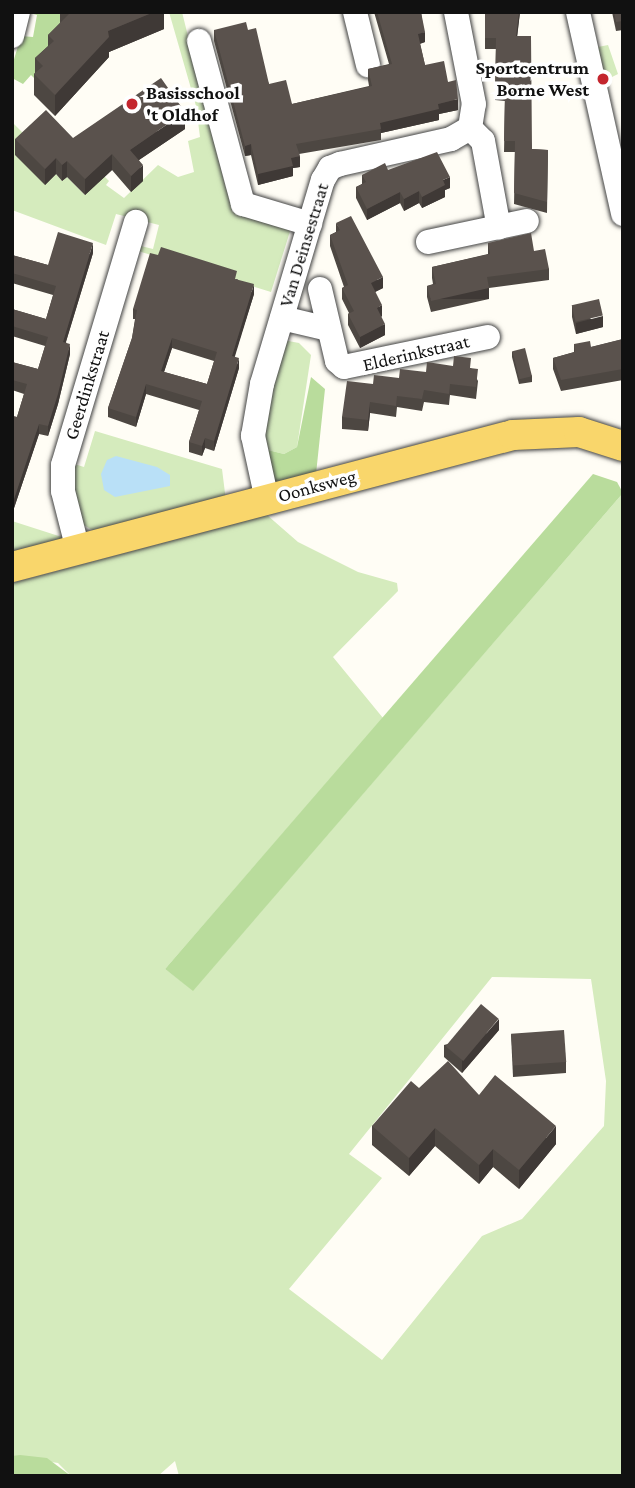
<!DOCTYPE html>
<html>
<head>
<meta charset="utf-8">
<style>
  body { margin:0 }
  #map { position:relative; width:635px; height:1488px; overflow:hidden; background:#fffdf5; font-family:"Crimson Pro",serif }
  div>[style] { position:absolute }
  [style*='--x'] { left:calc(var(--x)*1px); top:calc(var(--y)*1px); width:calc(var(--w)*1px); rotate:calc(var(--a)*1deg) }
  .green>* { inset:0; background:#d5ebbd }
  .forest>* { inset:0; background:#b9dc9c }
  .water>* { inset:0; background:#b9e0f7 }
  .roads { filter:drop-shadow(0 0 2px #444) drop-shadow(0 0 2px #444) }
  .minor>* { height:24px; margin:-12px; padding:0 12px; transform-origin:12px; border-radius:12px; background:#fff }
  .major>* { height:30px; margin:-15px; padding:0 15px; transform-origin:15px; border-radius:15px; background:#f9d66b }
  .wall>* { inset:0; background:#4d4742 }
  .shaded-wall>* { inset:0; background:#3f3936; transform-origin:0 0 }
  .building>* { inset:0; background:#5a524d; transform-origin:0 0 }
  .dots>* { width:19px; height:19px; translate:-50% -50%; box-sizing:border-box; border:4px solid #fff; border-radius:50% }
  span { translate:-50% -50%; white-space:nowrap; text-align:center; line-height:1.15; -webkit-text-stroke:7px #fff; paint-order:stroke }
  .poi-label { font-size:19px; color:#111; font-weight:700 }
  .right { translate:-100% -50%; text-align:right }
  .left { translate:0 -50%; text-align:left }
  .street-label { font-size:19px; color:#111 }
  .frame { position:absolute; inset:0; border:14px solid #111; pointer-events:none }
</style>
</head>
<body>
<div id="map">
  <div class="green">
    <i style="clip-path:polygon(169px 12px,182px 12px,226px 189px,292px 225px,271px 292px,135px 250px,137px 245px,153px 249px,159px 225px,116px 214px,106px 245px,12px 210px,12px 122px,25px 135px,45px 184px,56px 174px,62px 181px,67px 177px,85px 195px,86px 158px,109px 181px,106px 185px,124px 198px,158px 165px,178px 177px,194px 172px,188px 141px,200px 137px,196px 106px)"></i>
    <i style="clip-path:polygon(608px 45px,618px 74px,606px 80px,593px 48px)"></i>
    <i style="clip-path:polygon(278px 339px,299px 343px,311px 355px,297px 447px,284px 454px,264px 449px,262px 412px)"></i>
    <i style="clip-path:polygon(95px 431px,222px 469px,226px 501px,99px 534px,77px 521px,71px 463px,84px 467px)"></i>
    <i style="clip-path:polygon(evenodd,623px 493px,623px 1476px,179px 1476px,175px 1461px,158px 1476px,71px 1476px,58px 1463px,12px 1456px,12px 583px,267px 515px,298px 542px,358px 572px,397px 583px,398px 591px,333px 657px,383px 718px,165px 969px,193px 990px,623px 493px,492px 977px,591px 979px,606px 1081px,604px 1126px,522px 1219px,482px 1236px,382px 1360px,289px 1289px,382px 1178px,349px 1154px,492px 977px)"></i>
    <i style="clip-path:polygon(12px 521px,68px 539px,12px 554px)"></i>
  </div>
  <div class="forest">
    <i style="clip-path:polygon(26px 12px,63px 12px,68px 17px,35px 79px,31px 75px,23px 84px,12px 78px,12px 66px,21px 36px,33px 37px,37px 15px)"></i>
    <i style="clip-path:polygon(311px 377px,325px 389px,316px 474px,269px 485px,264px 449px,284px 454px,297px 447px)"></i>
    <i style="clip-path:polygon(593px 474px,617px 482px,623px 493px,193px 991px,165px 969px)"></i>
    <i style="clip-path:polygon(20px 1455px,47px 1458px,71px 1476px,12px 1476px,12px 1456px)"></i>
  </div>
  <div class="water">
    <i style="clip-path:polygon(116px 456px,157px 467px,170px 475px,170px 486px,115px 497px,104px 490px,101px 474px,107px 460px)"></i>
  </div>
  <div class="roads">
    <div class="minor">
      <i style="--x:355;--y:12;--w:55;--a:76.2"></i>
      <i style="--x:578;--y:12;--w:207;--a:77.4"></i>
      <i style="--x:12;--y:36;--w:25;--a:-76"></i>
      <i style="--x:199;--y:41;--w:169;--a:74.9"></i>
      <i style="--x:243;--y:204;--w:70;--a:16.6"></i>
      <i style="--x:470;--y:128;--w:18;--a:45"></i>
      <i style="--x:483;--y:141;--w:88;--a:79.6"></i>
      <i style="--x:428;--y:242;--w:101;--a:-12"></i>
      <i style="--x:320;--y:289;--w:74;--a:76.7"></i>
      <i style="--x:337;--y:361;--w:9;--a:41"></i>
      <i style="--x:344;--y:367;--w:147;--a:-11.8"></i>
      <i style="--x:282;--y:318;--w:47;--a:13.4"></i>
      <i style="--x:267;--y:500;--w:66;--a:-102.3"></i>
      <i style="--x:253;--y:436;--w:53;--a:-80.2"></i>
      <i style="--x:262;--y:384;--w:213;--a:-73.4"></i>
      <i style="--x:323;--y:180;--w:14;--a:-60"></i>
      <i style="--x:330;--y:168;--w:11;--a:-22"></i>
      <i style="--x:340;--y:164;--w:114;--a:-12.7"></i>
      <i style="--x:451;--y:139;--w:22;--a:-30"></i>
      <i style="--x:470;--y:128;--w:24;--a:-81"></i>
      <i style="--x:474;--y:104;--w:94;--a:-101.1"></i>
      <i style="--x:78;--y:550;--w:61;--a:-104.3"></i>
      <i style="--x:63;--y:491;--w:26;--a:-90"></i>
      <i style="--x:63;--y:465;--w:254;--a:-73.3"></i>
    </div>
    <div class="major">
      <i style="--x:12;--y:567;--w:518;--a:-14.76"></i>
      <i style="--x:513;--y:435;--w:66;--a:-2.6"></i>
      <i style="--x:579;--y:432;--w:46;--a:17.7"></i>
    </div>
  </div>
  <div class="wall">
    <i style="clip-path:polygon(60px 12px,164px 12px,164px 29px,109px 52px,109px 57px,55px 116px,34px 95px,34px 74px,35px 73px,35px 58px,48px 46px,48px 35px,60px 23px)"></i>
    <i style="clip-path:polygon(374px 12px,421px 12px,425px 42px,420px 44px,425px 65px,448px 82px,458px 110px,439px 114px,439px 120px,381px 133px,381px 140px,299px 154px,300px 167px,293px 168px,293px 176px,258px 185px,251px 155px,245px 156px,214px 41px,214px 30px,248px 30px,269px 84px,292px 104px,369px 86px,368px 80px,368px 69px,389px 64px)"></i>
    <i style="clip-path:polygon(485px 12px,520px 12px,517px 36px,532px 149px,548px 150px,547px 213px,514px 204px,515px 152px,504px 152px,505px 101px,495px 100px,496px 49px,485px 49px)"></i>
    <i style="clip-path:polygon(612px 12px,623px 12px,623px 30px,616px 31px)"></i>
    <i style="clip-path:polygon(185px 129px,139px 160px,143px 181px,131px 192px,112px 170px,85px 195px,67px 177px,62px 181px,56px 174px,45px 185px,15px 155px,15px 139px,73px 138px)"></i>
    <i style="clip-path:polygon(388px 170px,450px 188px,445px 190px,445px 197px,422px 208px,419px 203px,404px 211px,400px 203px,367px 220px,356px 198px,356px 187px,362px 184px,362px 175px)"></i>
    <i style="clip-path:polygon(336px 223px,383px 288px,375px 292px,382px 316px,381px 317px,385px 335px,360px 348px,348px 325px,348px 314px,349px 313px,342px 299px,342px 288px,344px 287px,330px 246px,330px 235px,336px 232px)"></i>
    <i style="clip-path:polygon(488px 243px,534px 251px,549px 269px,549px 280px,489px 288px,489px 299px,431px 312px,427px 297px,427px 286px,433px 284px,432px 278px,432px 267px,488px 254px)"></i>
    <i style="clip-path:polygon(93px 253px,66px 342px,70px 354px,58px 404px,48px 436px,39px 434px,12px 514px,12px 416px,17px 417px,24px 394px,12px 390px,12px 362px,38px 369px,45px 346px,12px 336px,12px 309px,46px 319px,53px 295px,12px 283px,12px 255px,48px 265px)"></i>
    <i style="clip-path:polygon(evenodd,237px 279px,254px 294px,234px 357px,239px 368px,214px 451px,205px 448px,202px 456px,189px 452px,189px 442px,199px 410px,146px 394px,136px 427px,108px 417px,108px 408px,132px 338px,135px 319px,133px 319px,133px 309px,237px 279px,172px 348px,214px 361px,207px 384px,164px 372px,172px 348px)"></i>
    <i style="clip-path:polygon(572px 306px,603px 327px,576px 334px,572px 317px)"></i>
    <i style="clip-path:polygon(623px 339px,623px 380px,561px 391px,553px 369px,553px 358px,574px 352px,574px 344px,591px 347px)"></i>
    <i style="clip-path:polygon(512px 351px,532px 376px,532px 382px,519px 384px,512px 357px)"></i>
    <i style="clip-path:polygon(471px 368px,478px 381px,476px 399px,450px 395px,449px 405px,424px 402px,422px 411px,397px 407px,396px 417px,370px 413px,368px 431px,342px 429px,342px 417px,373px 384px,426px 372px)"></i>
    <i style="clip-path:polygon(499px 1030px,462px 1073px,444px 1057px,444px 1045px)"></i>
    <i style="clip-path:polygon(511px 1034px,566px 1062px,566px 1073px,513px 1077px)"></i>
    <i style="clip-path:polygon(419px 1088px,479px 1095px,556px 1144px,519px 1189px,493px 1167px,479px 1184px,435px 1146px,409px 1176px,372px 1145px,372px 1126px)"></i>
  </div>
  <div class="shaded-wall">
    <i style="clip-path:polygon(154px 12px,164px 12px,164px 29px,109px 52px,109px 57px,55px 116px,55px 95px,108px 31px)"></i>
    <i style="clip-path:polygon(519px 12px,520px 12px,516px 47px,516px 36px)"></i>
    <i style="clip-path:polygon(425px 32px,425px 42px,418px 44px,418px 34px)"></i>
    <i style="clip-path:polygon(458px 99px,458px 110px,439px 114px,439px 120px,381px 133px,380px 123px,438px 104px)"></i>
    <i style="clip-path:polygon(185px 112px,185px 129px,130px 166px,130px 150px)"></i>
    <i style="clip-path:polygon(251px 144px,251px 155px,245px 156px,245px 146px)"></i>
    <i style="clip-path:polygon(112px 154px,112px 170px,85px 195px,85px 179px)"></i>
    <i style="clip-path:polygon(300px 156px,300px 167px,293px 168px,293px 176px,258px 185px,258px 174px,291px 158px)"></i>
    <i style="clip-path:polygon(56px 158px,56px 174px,45px 185px,45px 169px)"></i>
    <i style="clip-path:polygon(67px 161px,67px 177px,62px 181px,62px 165px)"></i>
    <i style="clip-path:polygon(143px 165px,143px 181px,131px 192px,131px 176px)"></i>
    <i style="clip-path:polygon(450px 177px,450px 188px,445px 190px,445px 197px,422px 208px,422px 197px,443px 180px)"></i>
    <i style="clip-path:polygon(419px 191px,419px 203px,404px 211px,404px 199px)"></i>
    <i style="clip-path:polygon(400px 192px,400px 203px,367px 220px,367px 209px)"></i>
    <i style="clip-path:polygon(93px 243px,93px 253px,63px 351px,63px 342px)"></i>
    <i style="clip-path:polygon(383px 277px,383px 288px,371px 294px,371px 283px)"></i>
    <i style="clip-path:polygon(254px 284px,254px 294px,232px 366px,232px 356px)"></i>
    <i style="left:489px;top:288px;width:11px;height:59px;rotate:90deg"></i>
    <i style="clip-path:polygon(382px 305px,382px 316px,377px 319px,377px 308px)"></i>
    <i style="clip-path:polygon(603px 316px,603px 327px,576px 334px,576px 323px)"></i>
    <i style="clip-path:polygon(385px 324px,385px 335px,360px 348px,360px 337px)"></i>
    <i style="clip-path:polygon(172px 338px,172px 348px,161px 381px,161px 371px)"></i>
    <i style="clip-path:polygon(70px 344px,70px 354px,58px 404px,48px 436px,48px 426px)"></i>
    <i style="clip-path:polygon(239px 358px,239px 368px,214px 451px,214px 441px)"></i>
    <i style="clip-path:polygon(146px 384px,146px 394px,136px 427px,136px 417px)"></i>
    <i style="clip-path:polygon(370px 402px,370px 413px,368px 431px,368px 420px)"></i>
    <i style="clip-path:polygon(39px 424px,39px 434px,12px 514px,12px 505px)"></i>
    <i style="clip-path:polygon(205px 438px,205px 448px,202px 456px,202px 446px)"></i>
    <i style="clip-path:polygon(499px 1019px,499px 1030px,462px 1073px,462px 1061px)"></i>
    <i style="clip-path:polygon(556px 1126px,556px 1144px,519px 1189px,519px 1170px)"></i>
    <i style="clip-path:polygon(435px 1128px,435px 1146px,409px 1176px,409px 1158px)"></i>
    <i style="clip-path:polygon(493px 1149px,493px 1167px,479px 1184px,479px 1165px)"></i>
  </div>
  <div class="building">
    <i style="clip-path:polygon(67px 12px,154px 12px,108px 31px,109px 37px,55px 95px,34px 74px,43px 66px,35px 58px,54px 41px,48px 35px,69px 14px)"></i>
    <i style="clip-path:polygon(377px 12px,421px 12px,425px 32px,418px 34px,425px 65px,444px 61px,448px 82px,456px 80px,458px 99px,438px 104px,439px 109px,380px 123px,381px 129px,296px 144px,300px 156px,291px 158px,293px 166px,258px 174px,251px 144px,245px 146px,214px 30px,246px 22px,248px 30px,256px 28px,269px 84px,286px 80px,292px 104px,372px 86px,368px 69px,392px 64px)"></i>
    <i style="clip-path:polygon(485px 12px,519px 12px,516px 36px,531px 36px,532px 149px,548px 150px,547px 202px,514px 193px,515px 141px,504px 141px,505px 90px,495px 89px,496px 38px,485px 38px)"></i>
    <i style="clip-path:polygon(614px 12px,623px 12px,623px 21px,616px 22px)"></i>
    <i style="clip-path:polygon(161px 78px,185px 112px,130px 150px,143px 165px,131px 176px,112px 154px,85px 179px,67px 161px,62px 165px,56px 158px,45px 169px,15px 139px,46px 110px,73px 138px)"></i>
    <i style="clip-path:polygon(437px 152px,450px 177px,443px 180px,445px 185px,422px 197px,419px 191px,404px 199px,400px 192px,367px 209px,356px 187px,366px 182px,362px 175px,385px 163px,388px 170px)"></i>
    <i style="clip-path:polygon(351px 216px,383px 277px,371px 283px,382px 305px,377px 308px,385px 324px,360px 337px,348px 314px,354px 311px,342px 288px,348px 285px,330px 235px,340px 230px,336px 223px)"></i>
    <i style="clip-path:polygon(58px 232px,93px 243px,63px 342px,70px 344px,58px 394px,48px 426px,39px 424px,12px 505px,12px 416px,17px 417px,27px 384px,12px 380px,12px 362px,38px 369px,48px 337px,12px 326px,12px 309px,46px 319px,56px 286px,12px 273px,12px 255px,48px 265px)"></i>
    <i style="clip-path:polygon(531px 233px,534px 251px,545px 249px,549px 269px,487px 277px,489px 288px,431px 301px,427px 286px,436px 284px,432px 267px,490px 254px,488px 243px)"></i>
    <i style="clip-path:polygon(evenodd,161px 247px,237px 271px,235px 279px,254px 284px,232px 356px,239px 358px,214px 441px,205px 438px,202px 446px,189px 442px,202px 401px,146px 384px,136px 417px,108px 408px,132px 338px,137px 310px,133px 309px,150px 253px,158px 255px,161px 247px,172px 338px,217px 352px,207px 384px,161px 371px,172px 338px)"></i>
    <i style="left:599px;top:299px;width:17px;height:28px;rotate:77deg"></i>
    <i style="clip-path:polygon(623px 339px,623px 369px,561px 380px,553px 358px,575px 352px,574px 344px,590px 341px,591px 347px)"></i>
    <i style="left:525px;top:348px;width:29px;height:13px;rotate:76deg"></i>
    <i style="clip-path:polygon(454px 356px,471px 358px,470px 368px,478px 369px,476px 387px,450px 384px,449px 394px,424px 390px,422px 399px,397px 396px,396px 406px,370px 402px,368px 420px,342px 417px,347px 381px,373px 384px,374px 375px,399px 378px,400px 369px,426px 372px,427px 362px,453px 366px)"></i>
    <i style="left:481px;top:1004px;width:23px;height:55px;rotate:40deg"></i>
    <i style="left:564px;top:1030px;width:32px;height:53px;rotate:86deg"></i>
    <i style="clip-path:polygon(448px 1061px,479px 1095px,495px 1075px,556px 1126px,519px 1170px,493px 1149px,479px 1165px,435px 1128px,409px 1158px,372px 1126px,411px 1081px,419px 1088px)"></i>
  </div>
  <div class="dots">
    <i style="left:603px;top:79px;background:#c4262e"></i>
    <i style="left:132px;top:104px;background:#c4262e"></i>
  </div>
  <div class="poi-label">
    <span class="right" style="left:589px;top:79px">Sportcentrum<br>Borne West</span>
    <span class="left" style="left:146px;top:104px">Basisschool<br>'t Oldhof</span>
  </div>
  <div class="street-label">
    <span style="left:304px;top:245px;rotate:-73deg">Van Deinsestraat</span>
    <span style="left:416px;top:353px;rotate:-13deg">Elderinkstraat</span>
    <span style="left:87px;top:385px;rotate:-73deg">Geerdinkstraat</span>
    <span style="left:317px;top:486px;rotate:-15deg">Oonksweg</span>
  </div>
  <div class="frame"></div>
</div>
</body>
</html>
